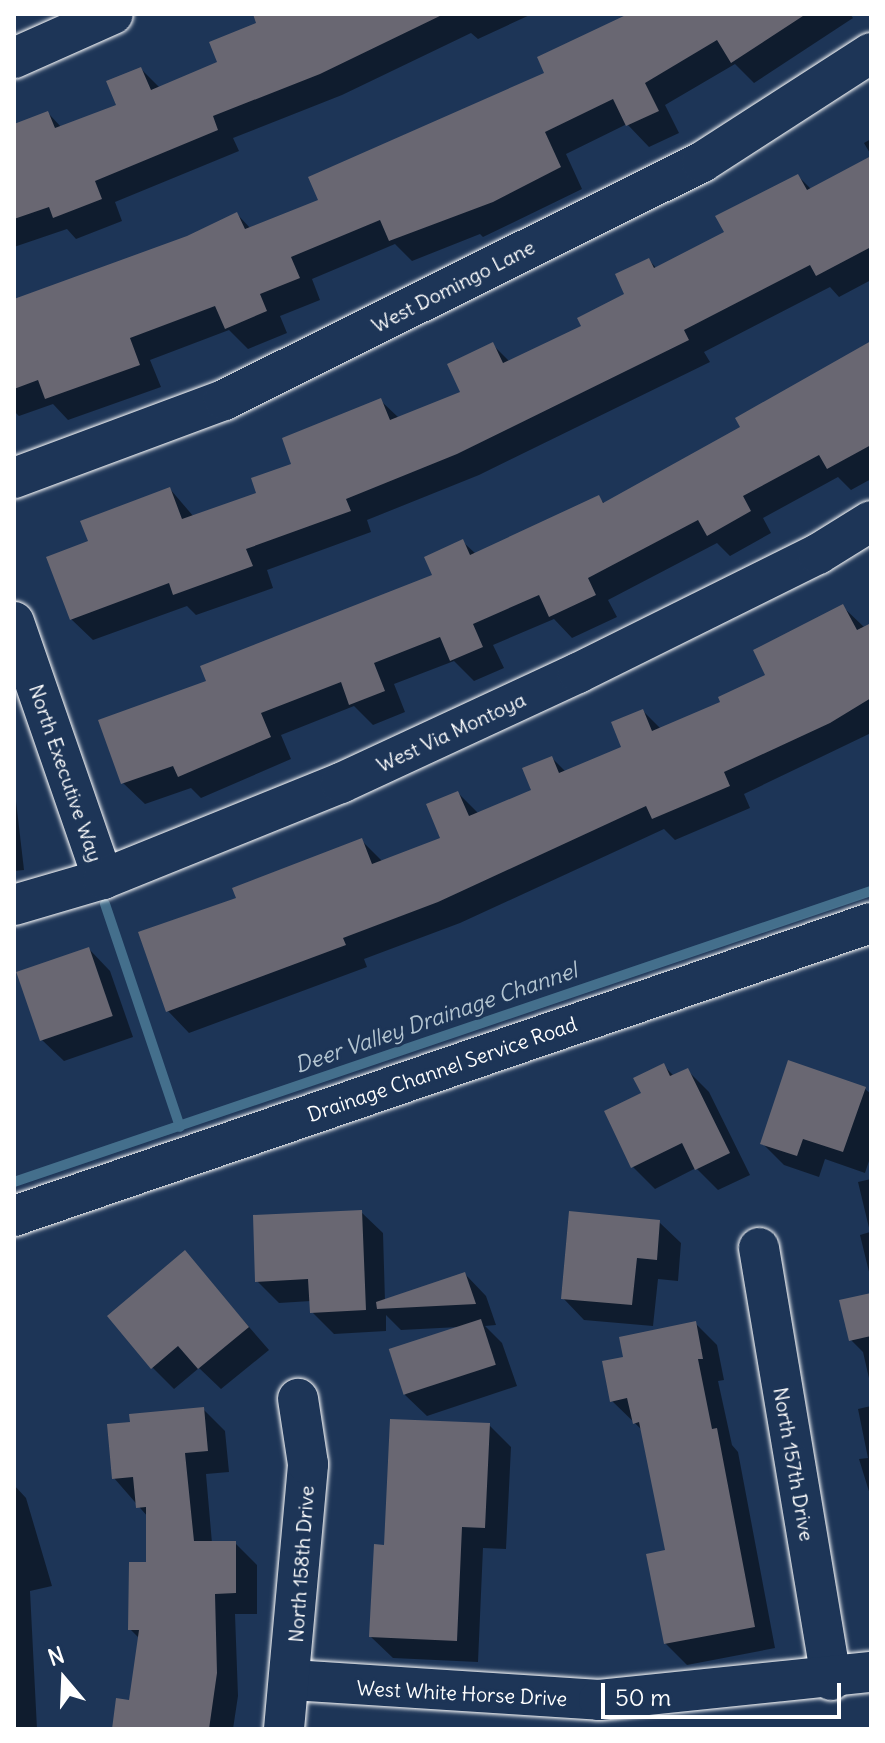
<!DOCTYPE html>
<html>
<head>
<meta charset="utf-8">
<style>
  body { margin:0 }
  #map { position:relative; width:885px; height:1743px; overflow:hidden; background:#1d3557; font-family:Delius,sans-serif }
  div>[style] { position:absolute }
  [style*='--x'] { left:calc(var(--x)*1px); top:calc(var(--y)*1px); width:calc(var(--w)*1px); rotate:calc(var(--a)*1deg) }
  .shadow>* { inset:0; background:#0007 }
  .stream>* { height:10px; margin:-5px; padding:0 5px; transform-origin:5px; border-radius:5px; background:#446f8c }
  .building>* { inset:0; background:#696772; transform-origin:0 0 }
  .roads { filter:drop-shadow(0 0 2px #fff) drop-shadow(0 0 2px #fff) }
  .minor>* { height:40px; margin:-20px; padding:0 20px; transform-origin:20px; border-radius:20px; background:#1d3557 }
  span { translate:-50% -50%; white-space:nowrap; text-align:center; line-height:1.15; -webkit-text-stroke:6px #1d3557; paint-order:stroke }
  .street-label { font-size:20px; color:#fff }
  .water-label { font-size:22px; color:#b4c5d1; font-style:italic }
  .frame { position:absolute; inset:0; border:16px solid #fff; pointer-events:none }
  .north { position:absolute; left:24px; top:1639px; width:80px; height:80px; -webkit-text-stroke:6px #1d3557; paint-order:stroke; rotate:341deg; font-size:22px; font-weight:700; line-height:32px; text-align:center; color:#fff }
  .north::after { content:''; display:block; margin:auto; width:28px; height:36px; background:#fff; clip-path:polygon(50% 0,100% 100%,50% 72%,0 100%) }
  .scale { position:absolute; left:601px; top:1683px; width:240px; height:36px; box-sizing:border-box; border:4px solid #fff; border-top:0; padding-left:10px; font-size:24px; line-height:28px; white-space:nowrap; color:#fff; -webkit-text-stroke:6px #1d3557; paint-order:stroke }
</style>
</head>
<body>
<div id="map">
  <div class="shadow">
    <i style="clip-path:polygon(256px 14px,532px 14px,478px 39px,471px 33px,342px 95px,233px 138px,239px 151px,115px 202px,122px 221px,76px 239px,67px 229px,14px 247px,14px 125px,48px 113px,62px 128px,119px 106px,141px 69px,160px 88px,219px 63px,259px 25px)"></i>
    <i style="clip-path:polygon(633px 14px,850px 14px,853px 18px,754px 83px,735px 64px,665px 105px,679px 133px,649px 147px,627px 124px,566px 154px,582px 189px,483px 237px,480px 234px,412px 261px,395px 244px,312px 279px,320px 300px,280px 316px,287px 333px,248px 349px,229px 330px,150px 360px,161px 387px,68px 420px,53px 404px,19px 416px,14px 411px,14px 301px,188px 238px,237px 214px,251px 229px,321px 201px,547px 74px)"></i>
    <i style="clip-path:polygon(871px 139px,871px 155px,864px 143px)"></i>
    <i style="clip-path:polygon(871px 158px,871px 280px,839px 297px,830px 287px,704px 352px,710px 362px,479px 475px,367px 520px,371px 532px,267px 570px,273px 588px,196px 615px,187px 606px,93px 640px,71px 619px,90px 542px,170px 489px,194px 517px,259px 494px,381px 401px,399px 418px,463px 393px,493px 345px,510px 362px,584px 327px,627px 295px,649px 260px,657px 269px,726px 233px,798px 176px,812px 190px)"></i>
    <i style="clip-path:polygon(871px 344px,871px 479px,851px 490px,838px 477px,763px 518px,771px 533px,730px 556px,717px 543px,608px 600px,617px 617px,572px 638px,554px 619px,493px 645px,504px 668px,474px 681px,454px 661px,394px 684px,405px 712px,373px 725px,354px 706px,281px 735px,291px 759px,201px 798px,191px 788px,145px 804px,123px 783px,209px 682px,435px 576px,463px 542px,476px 554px,599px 498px,605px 504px,742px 428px)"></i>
    <i style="clip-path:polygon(842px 606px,865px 628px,871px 625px,871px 733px,744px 794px,750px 808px,675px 840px,664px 829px,460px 923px,364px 959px,367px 967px,189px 1033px,168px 1011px,239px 899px,361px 840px,383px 862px,443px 839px,458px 793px,479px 814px,534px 791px,552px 758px,566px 772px,624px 748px,643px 711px,661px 729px,723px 703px,767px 676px)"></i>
    <i style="clip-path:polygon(14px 784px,24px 870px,14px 871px)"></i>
    <i style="clip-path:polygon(89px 949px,110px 971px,133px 1037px,64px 1061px,42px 1040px)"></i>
    <i style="clip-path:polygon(664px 1066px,674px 1076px,687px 1070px,709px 1092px,750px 1175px,718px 1190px,696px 1168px,655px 1189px,633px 1167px,606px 1112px,643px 1094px)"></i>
    <i style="clip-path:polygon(865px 1089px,871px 1094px,871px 1155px,865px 1173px,825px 1159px,819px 1177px,784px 1165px,762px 1143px)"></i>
    <i style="clip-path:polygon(871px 1179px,871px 1280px,860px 1235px,870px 1232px,858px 1182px)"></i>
    <i style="clip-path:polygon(361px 1212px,383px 1233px,385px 1301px,465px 1274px,486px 1296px,496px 1325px,485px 1326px,502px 1343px,517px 1386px,427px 1416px,405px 1395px,459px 1327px,401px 1330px,386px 1315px,386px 1331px,334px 1334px,312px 1312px,311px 1301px,279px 1303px,257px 1281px)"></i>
    <i style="clip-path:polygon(659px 1222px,681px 1243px,678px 1281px,658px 1279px,653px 1326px,584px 1320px,563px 1298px)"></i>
    <i style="clip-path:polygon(185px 1253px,269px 1350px,221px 1389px,199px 1368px,174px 1389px,152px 1367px)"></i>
    <i style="clip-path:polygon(871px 1295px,871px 1387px,863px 1352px,851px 1340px)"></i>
    <i style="clip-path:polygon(695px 1323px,717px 1345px,724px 1380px,718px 1381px,732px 1445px,738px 1452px,775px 1648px,687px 1665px,665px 1643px,667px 1552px,643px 1431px,612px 1401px,625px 1359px)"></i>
    <i style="clip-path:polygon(871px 1406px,871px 1498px,859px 1459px,868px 1458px,858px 1409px)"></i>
    <i style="clip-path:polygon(203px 1409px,225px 1431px,229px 1472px,206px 1474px,212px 1543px,235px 1543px,257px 1565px,257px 1614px,235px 1614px,238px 1696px,233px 1729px,113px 1729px,131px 1702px,140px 1639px,130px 1629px,148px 1564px,148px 1517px,114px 1478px,132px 1423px)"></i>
    <i style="clip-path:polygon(489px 1425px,511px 1447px,506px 1549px,483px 1548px,478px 1662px,393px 1658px,371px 1637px,386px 1547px)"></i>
    <i style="clip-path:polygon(14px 1485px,26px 1498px,52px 1586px,30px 1591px,37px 1729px,14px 1729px)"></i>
  </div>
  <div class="stream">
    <i style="--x:105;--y:904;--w:235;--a:71.4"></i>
    <i style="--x:14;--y:1182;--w:905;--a:-18.76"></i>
  </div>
  <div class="building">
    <i style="clip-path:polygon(253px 14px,444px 14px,320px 74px,213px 116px,218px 130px,95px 181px,102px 199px,53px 218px,49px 207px,14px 219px,14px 124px,48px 111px,55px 128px,116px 105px,106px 81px,141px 67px,151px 90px,217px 62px,209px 42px,256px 23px)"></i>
    <i style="clip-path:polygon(628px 14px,806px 14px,731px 63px,717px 40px,645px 83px,659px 111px,626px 126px,613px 99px,545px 132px,561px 167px,493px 202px,389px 241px,380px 220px,291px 257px,300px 278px,260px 294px,267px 311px,225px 329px,215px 306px,130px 338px,140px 365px,45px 399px,38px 380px,14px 389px,14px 299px,187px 236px,237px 212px,245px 229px,318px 200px,308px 177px,544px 73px,537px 57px)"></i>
    <i style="clip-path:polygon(871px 156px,871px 247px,816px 276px,810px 265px,684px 330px,689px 340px,457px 454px,346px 499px,351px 511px,246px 549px,253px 566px,173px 595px,169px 583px,70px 620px,46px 557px,88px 541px,80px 521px,170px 487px,182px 519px,256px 493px,251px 478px,291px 464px,282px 438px,381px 398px,390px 420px,460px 392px,447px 364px,493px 342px,503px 363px,581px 326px,577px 318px,624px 294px,615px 274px,649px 258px,654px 268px,724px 232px,715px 216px,798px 174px,807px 190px)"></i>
    <i style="clip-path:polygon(871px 341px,871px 445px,827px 469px,819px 455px,743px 496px,751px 511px,707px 536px,698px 520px,588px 578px,596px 595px,549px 617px,539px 595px,473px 624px,483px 647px,450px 661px,440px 637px,374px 663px,385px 691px,349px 705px,341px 682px,261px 713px,271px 737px,178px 777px,173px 766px,121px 784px,98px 720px,206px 681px,200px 666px,432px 575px,424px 557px,463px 539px,470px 555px,599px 495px,603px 503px,740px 427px,735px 418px)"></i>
    <i style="clip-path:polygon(843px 604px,857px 630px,871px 623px,871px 698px,830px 723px,724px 772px,730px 786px,652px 819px,646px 806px,438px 902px,343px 938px,346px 945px,166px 1012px,138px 932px,236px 898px,232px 888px,362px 838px,372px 864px,440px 838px,426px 804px,458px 791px,469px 816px,531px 790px,522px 768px,552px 756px,559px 773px,621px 747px,611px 722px,643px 709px,652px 731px,720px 702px,718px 697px,765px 675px,753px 650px)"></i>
    <i style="left:89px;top:947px;width:73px;height:77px;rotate:71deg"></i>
    <i style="clip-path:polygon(788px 1060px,866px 1087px,843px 1152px,803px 1139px,797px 1156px,760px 1144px)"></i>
    <i style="clip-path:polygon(664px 1063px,670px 1076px,688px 1068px,730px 1153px,695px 1170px,682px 1143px,631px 1168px,604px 1111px,641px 1093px,633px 1078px)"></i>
    <i style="clip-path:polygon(362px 1210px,366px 1310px,310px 1313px,308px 1279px,255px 1282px,253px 1215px)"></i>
    <i style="clip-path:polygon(569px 1211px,660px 1220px,657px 1260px,637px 1258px,632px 1305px,561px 1299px)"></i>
    <i style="clip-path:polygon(185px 1250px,249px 1327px,198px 1369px,178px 1346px,151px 1369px,107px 1316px)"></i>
    <i style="clip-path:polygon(465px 1272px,476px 1304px,377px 1309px,376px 1302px)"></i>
    <i style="clip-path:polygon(871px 1293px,871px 1336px,849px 1341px,839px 1300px)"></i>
    <i style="left:481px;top:1319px;width:48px;height:97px;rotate:72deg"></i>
    <i style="clip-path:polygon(696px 1321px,703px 1359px,698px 1359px,712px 1429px,717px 1428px,755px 1627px,664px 1644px,646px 1554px,665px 1550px,639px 1422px,633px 1424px,627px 1398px,610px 1402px,602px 1361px,623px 1357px,619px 1337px)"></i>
    <i style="clip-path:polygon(204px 1407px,208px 1451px,185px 1453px,194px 1541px,236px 1541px,236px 1593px,215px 1594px,217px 1673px,209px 1729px,112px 1729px,116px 1698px,129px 1700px,139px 1630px,128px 1630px,129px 1562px,146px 1562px,146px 1507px,136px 1508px,133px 1477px,112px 1479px,107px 1424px,130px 1422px,129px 1414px)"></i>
    <i style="clip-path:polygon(390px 1419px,490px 1423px,485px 1528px,462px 1527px,457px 1641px,369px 1637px,374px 1544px,384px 1545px)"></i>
  </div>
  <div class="roads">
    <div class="minor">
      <i style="--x:14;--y:58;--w:108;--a:-24"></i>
      <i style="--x:14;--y:478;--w:224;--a:-20.4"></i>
      <i style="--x:224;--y:400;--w:534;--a:-26.47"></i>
      <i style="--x:702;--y:162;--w:201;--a:-32.8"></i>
      <i style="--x:14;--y:622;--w:272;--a:70.9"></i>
      <i style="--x:14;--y:905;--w:93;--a:-16.3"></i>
      <i style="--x:103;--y:879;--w:257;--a:-22"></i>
      <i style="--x:341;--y:783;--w:261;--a:-24.9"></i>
      <i style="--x:578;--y:673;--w:268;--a:-26.4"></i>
      <i style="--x:818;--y:554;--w:62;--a:-31.9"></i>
      <i style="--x:14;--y:1216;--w:906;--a:-18.88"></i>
      <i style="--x:759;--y:1248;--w:438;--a:80.5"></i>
      <i style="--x:292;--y:1680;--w:308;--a:3.7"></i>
      <i style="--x:599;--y:1700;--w:273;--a:-5.9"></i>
      <i style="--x:284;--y:1729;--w:266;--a:-84.8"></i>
      <i style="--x:308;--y:1464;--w:66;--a:-98.7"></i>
    </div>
  </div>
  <div class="street-label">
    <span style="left:453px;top:286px;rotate:-27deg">West Domingo Lane</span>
    <span style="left:451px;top:732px;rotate:-25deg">West Via Montoya</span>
    <span style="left:66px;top:773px;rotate:71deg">North Executive Way</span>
    <span style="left:442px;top:1069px;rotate:-19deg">Drainage Channel Service Road</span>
    <span style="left:794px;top:1464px;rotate:80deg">North 157th Drive</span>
    <span style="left:301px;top:1564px;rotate:-86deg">North 158th Drive</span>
    <span style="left:462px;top:1693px;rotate:3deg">West White Horse Drive</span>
  </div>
  <div class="water-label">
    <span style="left:436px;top:1018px;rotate:-19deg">Deer Valley Drainage Channel</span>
  </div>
  <div class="frame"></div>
  <div class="north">N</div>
  <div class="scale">50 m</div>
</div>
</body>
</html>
